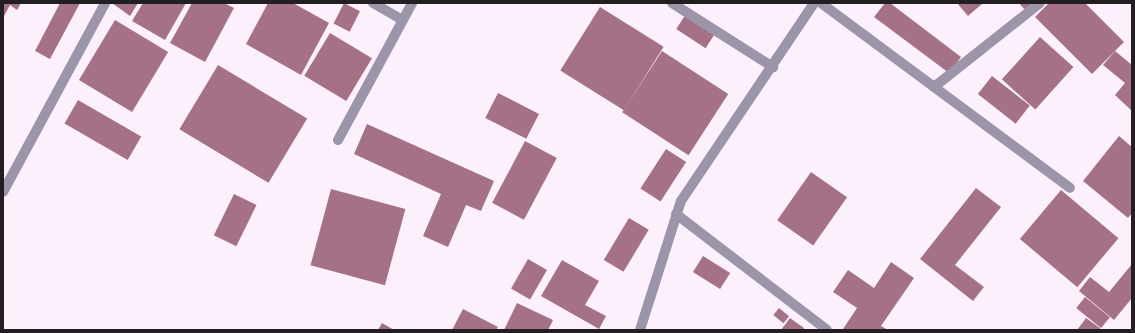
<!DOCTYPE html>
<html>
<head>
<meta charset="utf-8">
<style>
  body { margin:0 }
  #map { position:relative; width:1135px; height:333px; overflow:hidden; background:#fdf0fd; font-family:"Noto Sans",sans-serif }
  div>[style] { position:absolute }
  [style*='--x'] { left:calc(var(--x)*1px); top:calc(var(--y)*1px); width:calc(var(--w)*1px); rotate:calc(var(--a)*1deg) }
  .building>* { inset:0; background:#a47187; transform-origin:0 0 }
  .minor>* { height:10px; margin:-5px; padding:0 5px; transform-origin:5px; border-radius:5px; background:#9c95aa }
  span { translate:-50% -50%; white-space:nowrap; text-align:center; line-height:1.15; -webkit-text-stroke:3.5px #fdf0fd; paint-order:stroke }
  .frame { position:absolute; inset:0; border:4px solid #221e22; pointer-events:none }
</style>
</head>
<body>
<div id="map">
  <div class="building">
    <i style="clip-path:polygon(3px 3px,21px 3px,17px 10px,10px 5px,3px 18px)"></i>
    <i style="clip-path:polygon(60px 3px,80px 3px,50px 59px,35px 51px)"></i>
    <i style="clip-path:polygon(112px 3px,138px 3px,130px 16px)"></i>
    <i style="clip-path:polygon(143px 3px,186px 3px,165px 40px,132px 21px)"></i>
    <i style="clip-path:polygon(192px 3px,224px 3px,234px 8px,205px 62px,170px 43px)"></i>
    <i style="clip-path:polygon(268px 3px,293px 3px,329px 23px,301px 75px,246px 44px)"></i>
    <i style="left:344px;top:3px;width:18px;height:23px;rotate:27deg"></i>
    <i style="clip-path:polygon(885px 3px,890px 3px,961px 57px,949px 73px,874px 17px)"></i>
    <i style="clip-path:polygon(957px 3px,983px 3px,968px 16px)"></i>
    <i style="clip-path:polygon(1019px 3px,1033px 3px,1025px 10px)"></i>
    <i style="clip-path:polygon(1049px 3px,1085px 3px,1124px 42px,1092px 74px,1035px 17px)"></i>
    <i style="left:600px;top:7px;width:75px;height:75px;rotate:32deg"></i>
    <i style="left:686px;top:14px;width:35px;height:18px;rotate:33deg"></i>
    <i style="left:115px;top:20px;width:62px;height:70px;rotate:31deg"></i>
    <i style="left:330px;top:33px;width:49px;height:50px;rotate:31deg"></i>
    <i style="left:1040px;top:37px;width:45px;height:57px;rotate:42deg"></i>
    <i style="left:662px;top:51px;width:79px;height:73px;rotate:33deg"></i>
    <i style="clip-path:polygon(1115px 51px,1132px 65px,1132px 111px,1115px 95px,1125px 83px,1103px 65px)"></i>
    <i style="left:218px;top:65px;width:104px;height:75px;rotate:31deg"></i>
    <i style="left:992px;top:76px;width:48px;height:23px;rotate:38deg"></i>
    <i style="left:498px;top:93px;width:46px;height:28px;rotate:27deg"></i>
    <i style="left:78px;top:100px;width:73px;height:27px;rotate:30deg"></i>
    <i style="clip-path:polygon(367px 124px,494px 181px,481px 211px,466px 205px,448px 247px,423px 236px,441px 194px,354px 154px)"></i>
    <i style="clip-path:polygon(1119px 136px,1132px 147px,1132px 213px,1128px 218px,1083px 181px)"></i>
    <i style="left:525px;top:141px;width:36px;height:70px;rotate:28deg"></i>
    <i style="left:666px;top:149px;width:24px;height:47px;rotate:33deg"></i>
    <i style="left:811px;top:172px;width:44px;height:59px;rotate:35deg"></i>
    <i style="clip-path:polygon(976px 188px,1001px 207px,955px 265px,984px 287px,973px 301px,920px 259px)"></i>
    <i style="left:331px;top:189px;width:77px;height:79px;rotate:15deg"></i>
    <i style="left:1061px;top:190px;width:75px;height:64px;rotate:40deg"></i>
    <i style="left:234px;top:194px;width:25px;height:46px;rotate:26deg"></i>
    <i style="left:629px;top:218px;width:23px;height:49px;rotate:31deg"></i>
    <i style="left:703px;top:256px;width:32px;height:19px;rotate:32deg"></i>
    <i style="left:528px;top:259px;width:22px;height:34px;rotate:30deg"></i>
    <i style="clip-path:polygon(562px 260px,599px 281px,585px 305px,606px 316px,599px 329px,541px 296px)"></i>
    <i style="clip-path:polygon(891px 262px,914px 278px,881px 326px,888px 330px,843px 329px,857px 308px,833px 292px,848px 270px,874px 288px)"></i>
    <i style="clip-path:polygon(1132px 264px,1132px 298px,1114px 320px,1079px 291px,1090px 277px,1109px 292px)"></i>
    <i style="left:1085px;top:297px;width:32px;height:14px;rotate:39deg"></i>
    <i style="clip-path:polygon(517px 303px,553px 320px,548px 330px,504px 330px)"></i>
    <i style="left:779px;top:308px;width:13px;height:9px;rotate:39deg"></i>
    <i style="clip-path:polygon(463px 309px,498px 327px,496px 330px,452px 330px)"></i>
    <i style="clip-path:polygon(790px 318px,804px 328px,803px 330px,781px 330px)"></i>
    <i style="clip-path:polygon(1086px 318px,1100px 328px,1099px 330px,1077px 330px)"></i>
    <i style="clip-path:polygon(382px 323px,394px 330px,378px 330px)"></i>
  </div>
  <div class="minor">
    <i style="--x:373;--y:3;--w:34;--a:30"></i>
    <i style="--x:672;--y:3;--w:120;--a:32.4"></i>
    <i style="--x:821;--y:3;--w:310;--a:36.6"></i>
    <i style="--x:934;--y:87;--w:135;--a:-38.4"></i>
    <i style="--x:338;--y:140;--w:156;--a:-61.6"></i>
    <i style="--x:3;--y:192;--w:215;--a:-61.6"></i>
    <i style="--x:676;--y:214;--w:190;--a:37.5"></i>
    <i style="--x:640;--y:330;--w:135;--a:-72.4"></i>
    <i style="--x:681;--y:201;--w:239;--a:-56.1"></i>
  </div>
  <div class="frame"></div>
</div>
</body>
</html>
